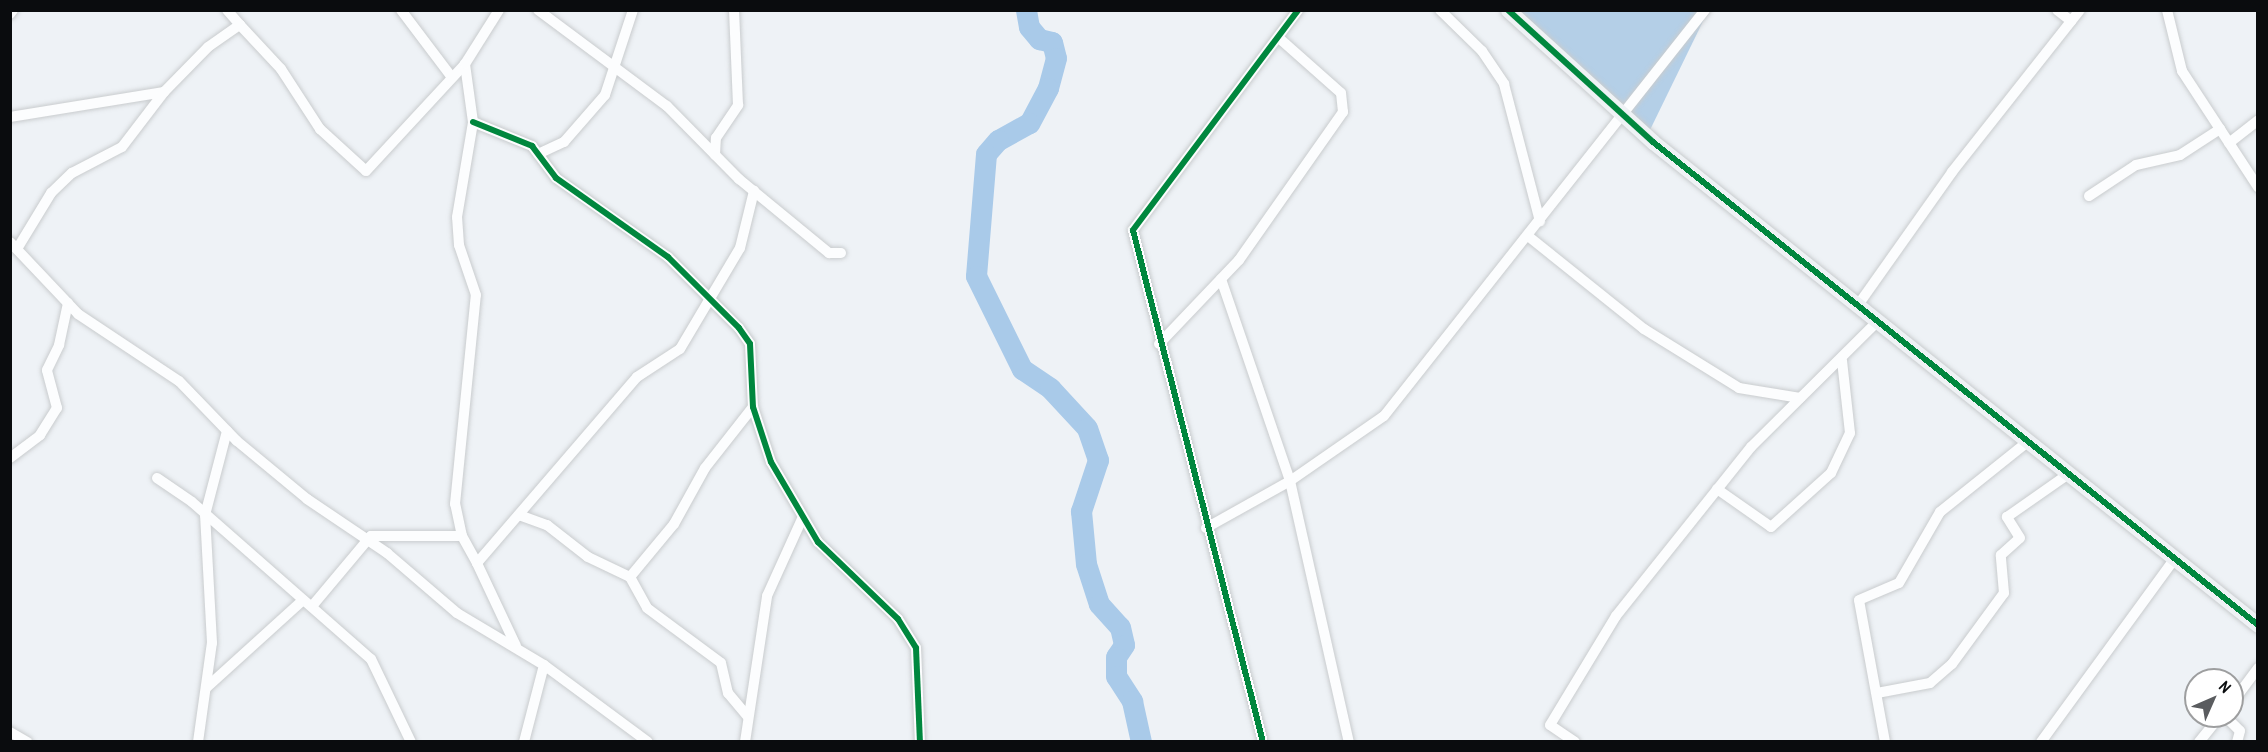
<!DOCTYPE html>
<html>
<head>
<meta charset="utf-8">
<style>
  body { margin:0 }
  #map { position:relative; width:2268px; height:752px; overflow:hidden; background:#eef2f6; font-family:"Archivo Narrow",sans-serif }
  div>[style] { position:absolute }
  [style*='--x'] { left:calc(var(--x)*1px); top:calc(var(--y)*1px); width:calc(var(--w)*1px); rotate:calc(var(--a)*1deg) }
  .forest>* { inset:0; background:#b4cfe7 }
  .river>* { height:21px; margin:-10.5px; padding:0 10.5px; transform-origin:10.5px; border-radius:10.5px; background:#a9cae9 }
  .roads { filter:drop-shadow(0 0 2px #c9ccce) drop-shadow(0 0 2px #c9ccce) }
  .street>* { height:10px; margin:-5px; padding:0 5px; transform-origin:5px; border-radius:5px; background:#fcfdfe }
  .secondary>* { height:15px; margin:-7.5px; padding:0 7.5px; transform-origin:7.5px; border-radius:7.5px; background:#eff2f5 }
  .cycleway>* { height:6px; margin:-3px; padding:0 3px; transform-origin:3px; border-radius:3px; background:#00873e }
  span { translate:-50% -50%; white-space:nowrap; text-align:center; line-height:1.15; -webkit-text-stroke:5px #fff; paint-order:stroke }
  .frame { position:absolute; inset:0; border:12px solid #0a0c0e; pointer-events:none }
  .north { position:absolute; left:2184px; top:668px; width:60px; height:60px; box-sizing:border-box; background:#fff; border:2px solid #9d9e9f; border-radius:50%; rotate:45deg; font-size:16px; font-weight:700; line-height:24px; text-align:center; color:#0a0c0e }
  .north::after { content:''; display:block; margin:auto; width:21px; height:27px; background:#5a5c5f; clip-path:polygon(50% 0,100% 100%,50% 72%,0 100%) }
</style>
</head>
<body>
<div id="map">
  <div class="forest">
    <i style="clip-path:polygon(1510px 11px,1708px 11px,1649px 132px)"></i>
  </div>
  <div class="river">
    <i style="--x:1026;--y:10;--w:17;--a:80"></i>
    <i style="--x:1029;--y:27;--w:16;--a:50"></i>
    <i style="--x:1039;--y:39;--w:13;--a:13"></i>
    <i style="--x:1052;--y:42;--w:16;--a:76"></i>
    <i style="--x:1056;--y:58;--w:31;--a:105"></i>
    <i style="--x:1048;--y:88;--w:40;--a:118"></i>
    <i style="--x:1029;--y:123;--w:35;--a:151"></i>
    <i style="--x:998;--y:140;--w:18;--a:131"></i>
    <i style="--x:986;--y:154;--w:122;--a:94.7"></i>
    <i style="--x:976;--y:276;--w:104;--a:63.7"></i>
    <i style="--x:1022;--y:369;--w:34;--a:34"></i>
    <i style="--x:1050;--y:388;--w:54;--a:47.2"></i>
    <i style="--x:1087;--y:428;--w:34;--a:71"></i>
    <i style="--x:1098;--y:460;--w:54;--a:108.4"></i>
    <i style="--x:1081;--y:511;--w:53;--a:84.6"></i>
    <i style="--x:1086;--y:564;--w:42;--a:72"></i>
    <i style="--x:1099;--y:604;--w:31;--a:48"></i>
    <i style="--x:1120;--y:627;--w:18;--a:77"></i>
    <i style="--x:1124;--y:645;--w:14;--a:124"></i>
    <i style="--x:1116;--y:657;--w:19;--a:90"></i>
    <i style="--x:1116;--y:676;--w:30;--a:57"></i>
    <i style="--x:1132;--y:701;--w:42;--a:77.6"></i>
  </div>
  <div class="roads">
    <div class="street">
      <i style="--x:227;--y:10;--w:20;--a:49"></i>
      <i style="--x:401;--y:10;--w:83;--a:52.9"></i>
      <i style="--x:538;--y:10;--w:161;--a:36.7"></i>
      <i style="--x:667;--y:106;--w:103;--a:45.4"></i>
      <i style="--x:739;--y:179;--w:117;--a:39.4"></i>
      <i style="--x:829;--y:253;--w:12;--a:0"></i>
      <i style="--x:1440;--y:10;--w:59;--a:44.3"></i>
      <i style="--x:1482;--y:51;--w:40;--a:56"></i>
      <i style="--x:1504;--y:84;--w:142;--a:75.3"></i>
      <i style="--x:2057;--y:10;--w:18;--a:38"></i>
      <i style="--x:2167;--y:10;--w:63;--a:76.2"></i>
      <i style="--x:2182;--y:71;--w:139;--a:56.8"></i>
      <i style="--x:10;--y:14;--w:5;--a:-53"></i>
      <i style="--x:10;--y:117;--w:156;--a:-9.2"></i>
      <i style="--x:164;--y:92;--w:63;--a:-45.6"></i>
      <i style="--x:208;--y:47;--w:39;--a:-35"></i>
      <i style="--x:240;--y:25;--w:60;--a:47"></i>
      <i style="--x:281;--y:69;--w:72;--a:57"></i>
      <i style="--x:320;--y:129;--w:62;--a:42.4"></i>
      <i style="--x:366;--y:171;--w:146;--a:-47.2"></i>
      <i style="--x:473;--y:122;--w:64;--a:22.1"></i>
      <i style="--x:532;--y:146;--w:40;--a:53"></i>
      <i style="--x:556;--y:178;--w:137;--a:35.2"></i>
      <i style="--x:668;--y:257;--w:100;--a:45"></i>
      <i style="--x:739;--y:328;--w:19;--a:55"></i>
      <i style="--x:750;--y:344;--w:63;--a:87.3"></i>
      <i style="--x:753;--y:407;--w:58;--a:71.9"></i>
      <i style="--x:771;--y:462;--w:93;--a:59.6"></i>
      <i style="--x:818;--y:542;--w:111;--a:43.9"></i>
      <i style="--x:898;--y:619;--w:34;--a:58"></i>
      <i style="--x:916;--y:648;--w:94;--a:87.6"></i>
      <i style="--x:2229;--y:143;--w:37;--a:-38"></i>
      <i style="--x:538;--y:154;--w:29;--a:-25"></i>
      <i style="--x:564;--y:142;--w:62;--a:-48.9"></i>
      <i style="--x:605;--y:95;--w:89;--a:-71.8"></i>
      <i style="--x:715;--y:155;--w:17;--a:-87"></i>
      <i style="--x:716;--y:138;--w:40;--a:-56"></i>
      <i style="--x:738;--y:105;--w:95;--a:-92.4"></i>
      <i style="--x:2089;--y:196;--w:56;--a:-33.4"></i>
      <i style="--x:2136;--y:165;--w:45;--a:-12.8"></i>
      <i style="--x:2180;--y:155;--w:48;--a:-33"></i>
      <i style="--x:1528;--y:236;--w:149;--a:38.7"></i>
      <i style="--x:1644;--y:329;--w:112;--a:31.8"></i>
      <i style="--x:1739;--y:388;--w:62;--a:9.3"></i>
      <i style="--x:10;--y:242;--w:99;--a:46.6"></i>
      <i style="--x:78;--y:314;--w:121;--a:33.6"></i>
      <i style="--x:179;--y:381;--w:83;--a:46"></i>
      <i style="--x:237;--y:441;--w:91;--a:39.6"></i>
      <i style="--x:307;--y:499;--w:97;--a:34"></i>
      <i style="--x:387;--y:553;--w:92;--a:40.6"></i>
      <i style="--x:457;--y:613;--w:101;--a:30.9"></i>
      <i style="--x:544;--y:665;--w:80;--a:104.6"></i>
      <i style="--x:17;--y:249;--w:66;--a:-58.7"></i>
      <i style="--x:51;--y:193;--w:29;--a:-44"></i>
      <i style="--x:72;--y:173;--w:56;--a:-27.5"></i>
      <i style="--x:122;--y:147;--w:69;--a:-52.6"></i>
      <i style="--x:1221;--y:279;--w:213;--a:71.1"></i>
      <i style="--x:1290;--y:481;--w:268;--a:77.3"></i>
      <i style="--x:1858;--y:305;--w:163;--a:-54.7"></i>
      <i style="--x:1952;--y:172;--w:206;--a:-51.7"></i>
      <i style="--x:1159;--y:344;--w:116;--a:-46.4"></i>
      <i style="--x:1239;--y:260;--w:181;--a:-54.9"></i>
      <i style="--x:1343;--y:112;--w:19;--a:-96"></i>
      <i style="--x:1341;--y:93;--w:83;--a:-138.4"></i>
      <i style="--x:10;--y:458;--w:38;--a:-37"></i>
      <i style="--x:40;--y:435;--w:32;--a:-58"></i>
      <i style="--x:57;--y:408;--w:39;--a:-105"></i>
      <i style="--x:47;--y:370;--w:28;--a:-64"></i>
      <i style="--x:59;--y:345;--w:43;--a:-77.9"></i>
      <i style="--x:157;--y:478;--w:42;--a:34.4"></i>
      <i style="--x:192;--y:502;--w:238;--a:41.3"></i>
      <i style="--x:371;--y:659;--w:92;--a:64.3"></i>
      <i style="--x:1717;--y:489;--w:66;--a:35.1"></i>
      <i style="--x:1771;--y:527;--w:81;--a:-42"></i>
      <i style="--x:1831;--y:473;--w:44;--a:-64.6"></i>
      <i style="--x:1850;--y:433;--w:73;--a:-96.3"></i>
      <i style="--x:519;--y:515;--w:30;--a:20"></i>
      <i style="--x:547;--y:525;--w:52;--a:38"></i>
      <i style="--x:588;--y:557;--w:47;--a:25.5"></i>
      <i style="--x:630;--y:577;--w:69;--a:-50.3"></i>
      <i style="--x:674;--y:524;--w:64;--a:-61"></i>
      <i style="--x:705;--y:468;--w:78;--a:-51.8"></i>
      <i style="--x:1206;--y:528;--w:96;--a:-29.2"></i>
      <i style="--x:1290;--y:481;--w:114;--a:-34.7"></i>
      <i style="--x:1384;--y:416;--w:518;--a:-51.67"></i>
      <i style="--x:462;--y:536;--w:31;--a:61"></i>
      <i style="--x:630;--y:577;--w:35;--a:61"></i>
      <i style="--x:647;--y:608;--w:92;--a:36.6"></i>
      <i style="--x:721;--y:663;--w:31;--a:77"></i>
      <i style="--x:728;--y:693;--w:31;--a:50"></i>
      <i style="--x:313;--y:605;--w:90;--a:-50"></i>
      <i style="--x:371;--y:536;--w:91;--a:0"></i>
      <i style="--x:462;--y:536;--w:33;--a:-102"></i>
      <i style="--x:455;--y:504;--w:210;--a:-84.3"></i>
      <i style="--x:476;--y:295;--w:53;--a:-108.8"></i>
      <i style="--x:459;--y:245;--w:28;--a:-94"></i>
      <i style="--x:457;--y:217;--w:96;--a:-80.4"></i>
      <i style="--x:473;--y:122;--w:59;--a:-97.9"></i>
      <i style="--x:465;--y:64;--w:64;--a:-57.8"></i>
      <i style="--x:516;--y:646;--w:92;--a:-115.2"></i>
      <i style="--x:477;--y:563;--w:245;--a:-49.3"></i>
      <i style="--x:637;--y:377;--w:51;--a:-33.1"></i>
      <i style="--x:680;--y:349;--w:117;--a:-59.3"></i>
      <i style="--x:740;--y:248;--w:59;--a:-76.2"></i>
      <i style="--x:544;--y:665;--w:129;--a:36.5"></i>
      <i style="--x:206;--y:688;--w:131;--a:-42.2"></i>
      <i style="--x:1877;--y:693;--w:54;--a:-10.7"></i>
      <i style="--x:1930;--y:683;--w:29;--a:-41"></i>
      <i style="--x:1952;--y:664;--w:88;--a:-53.8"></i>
      <i style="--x:2004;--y:593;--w:38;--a:-95"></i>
      <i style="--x:2001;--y:555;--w:25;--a:-42"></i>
      <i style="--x:2020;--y:538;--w:25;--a:-122"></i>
      <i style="--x:2007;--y:517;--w:73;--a:-35"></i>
      <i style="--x:2232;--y:703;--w:44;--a:-53.4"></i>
      <i style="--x:2225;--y:716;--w:21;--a:45"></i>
      <i style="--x:2240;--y:731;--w:11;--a:105"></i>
      <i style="--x:10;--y:732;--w:20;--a:30"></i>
      <i style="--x:198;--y:742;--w:100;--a:-82"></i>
      <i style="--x:212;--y:643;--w:128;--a:-93.1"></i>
      <i style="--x:205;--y:515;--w:87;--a:-75.3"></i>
      <i style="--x:745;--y:742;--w:148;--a:-81.4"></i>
      <i style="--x:767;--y:596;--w:85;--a:-65.6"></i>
      <i style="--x:1263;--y:742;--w:528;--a:-104.25"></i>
      <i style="--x:1133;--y:230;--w:275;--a:-53.1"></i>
      <i style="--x:1575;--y:742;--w:30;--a:-146"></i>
      <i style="--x:1550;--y:725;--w:127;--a:-58.8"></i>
      <i style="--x:1616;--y:616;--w:216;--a:-51.4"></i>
      <i style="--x:1751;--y:447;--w:179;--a:-44.8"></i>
      <i style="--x:1885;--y:742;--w:144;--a:-100.4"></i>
      <i style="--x:1859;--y:600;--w:43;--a:-23"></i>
      <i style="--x:1899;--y:583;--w:82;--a:-60"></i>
      <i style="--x:1940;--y:512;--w:110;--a:-38.7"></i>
      <i style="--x:2041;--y:742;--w:224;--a:-53.9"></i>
      <i style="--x:2199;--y:742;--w:33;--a:-51"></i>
    </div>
    <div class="secondary">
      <i style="--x:1508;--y:10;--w:196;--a:42.3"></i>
      <i style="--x:1653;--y:142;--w:774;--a:38.6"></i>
    </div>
  </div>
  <div class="cycleway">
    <i style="--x:1508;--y:10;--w:196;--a:42.3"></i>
    <i style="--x:1653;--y:142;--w:774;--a:38.6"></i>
    <i style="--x:473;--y:122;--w:64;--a:22.1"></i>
    <i style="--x:532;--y:146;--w:40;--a:53"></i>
    <i style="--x:556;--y:178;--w:137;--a:35.2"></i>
    <i style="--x:668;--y:257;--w:100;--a:45"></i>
    <i style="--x:739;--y:328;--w:19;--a:55"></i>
    <i style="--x:750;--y:344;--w:63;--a:87.3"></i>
    <i style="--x:753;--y:407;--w:58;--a:71.9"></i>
    <i style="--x:771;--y:462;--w:93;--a:59.6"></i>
    <i style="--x:818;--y:542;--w:111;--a:43.9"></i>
    <i style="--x:898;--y:619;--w:34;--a:58"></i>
    <i style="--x:916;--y:648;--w:94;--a:87.6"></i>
    <i style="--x:1263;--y:742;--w:528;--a:-104.25"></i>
    <i style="--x:1133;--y:230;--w:275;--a:-53.1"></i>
  </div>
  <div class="frame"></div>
  <div class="north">N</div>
</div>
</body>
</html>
